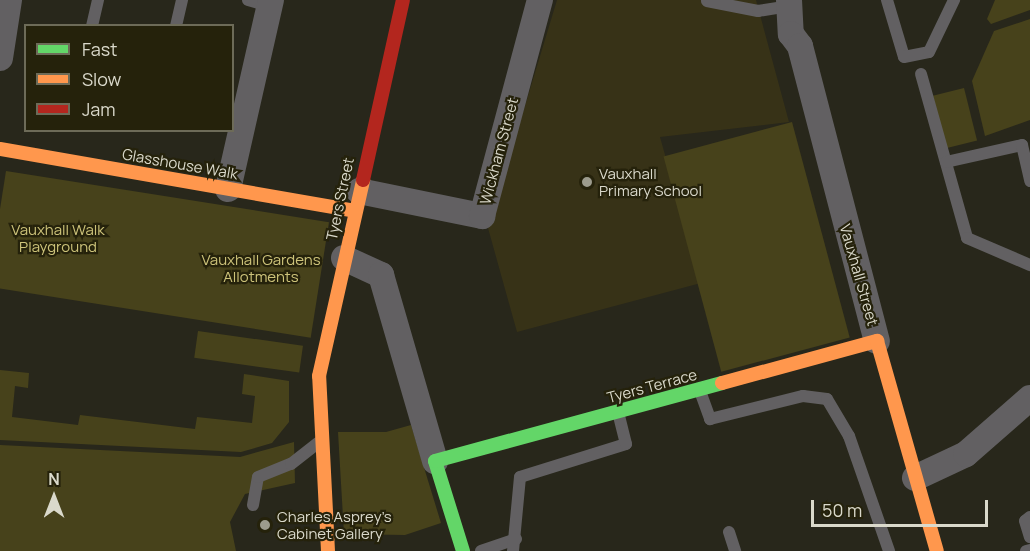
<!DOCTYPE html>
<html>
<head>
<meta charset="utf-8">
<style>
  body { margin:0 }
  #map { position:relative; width:1030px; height:551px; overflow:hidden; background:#28271b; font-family:Manrope,sans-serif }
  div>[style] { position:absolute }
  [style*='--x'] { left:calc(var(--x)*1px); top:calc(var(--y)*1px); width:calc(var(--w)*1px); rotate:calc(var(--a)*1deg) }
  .built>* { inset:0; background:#373217 }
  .green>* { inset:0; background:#47421b; transform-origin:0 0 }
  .lane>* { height:12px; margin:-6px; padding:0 6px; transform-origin:6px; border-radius:6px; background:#626062 }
  .street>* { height:26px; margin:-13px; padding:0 13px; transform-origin:13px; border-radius:13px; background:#626062 }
  .fast>* { height:14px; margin:-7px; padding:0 7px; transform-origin:7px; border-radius:7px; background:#63d668 }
  .slow>* { height:14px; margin:-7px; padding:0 7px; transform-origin:7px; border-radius:7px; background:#ff974d }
  .jam>* { height:14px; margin:-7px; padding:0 7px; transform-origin:7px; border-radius:7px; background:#b3261e }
  .dots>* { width:16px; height:16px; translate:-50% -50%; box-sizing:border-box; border:3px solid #25220b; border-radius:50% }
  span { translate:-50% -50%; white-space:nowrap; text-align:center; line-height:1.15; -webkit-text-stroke:4.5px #25220b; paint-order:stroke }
  .street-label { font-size:15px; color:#dad9cb }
  .poi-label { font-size:15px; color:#dad9cb }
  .left { translate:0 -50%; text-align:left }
  .park-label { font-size:15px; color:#cdc37a }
  .legend { position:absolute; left:24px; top:24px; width:210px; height:108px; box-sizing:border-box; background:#25220b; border:2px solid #6d6b58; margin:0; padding:8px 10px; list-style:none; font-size:18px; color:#dad9cb }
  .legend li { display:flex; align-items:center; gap:12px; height:30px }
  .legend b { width:30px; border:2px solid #6d6b58 }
  .north { position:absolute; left:24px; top:467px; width:60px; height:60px; -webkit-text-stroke:4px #25220b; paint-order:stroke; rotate:0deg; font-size:16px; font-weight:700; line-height:24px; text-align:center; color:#dad9cb }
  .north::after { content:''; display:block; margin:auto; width:21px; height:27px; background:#dad9cb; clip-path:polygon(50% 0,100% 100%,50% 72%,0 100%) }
  .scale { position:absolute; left:811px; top:500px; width:177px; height:27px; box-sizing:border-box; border:3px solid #dad9cb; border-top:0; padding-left:8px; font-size:18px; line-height:21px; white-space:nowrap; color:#dad9cb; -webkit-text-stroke:4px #25220b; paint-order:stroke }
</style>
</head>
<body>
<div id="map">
  <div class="built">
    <i style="clip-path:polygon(557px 0,756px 0,789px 122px,660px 137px,701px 283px,517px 332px,488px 228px)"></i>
  </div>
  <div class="green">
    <i style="clip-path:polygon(995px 0,1030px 0,1030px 10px,991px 24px,987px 19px)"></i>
    <i style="clip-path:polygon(1030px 19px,1030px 120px,985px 136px,972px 81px,994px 31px)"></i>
    <i style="left:964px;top:88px;width:54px;height:32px;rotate:76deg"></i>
    <i style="left:792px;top:122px;width:223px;height:133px;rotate:75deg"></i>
    <i style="left:6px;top:171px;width:327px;height:117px;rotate:9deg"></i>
    <i style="left:198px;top:331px;width:106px;height:27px;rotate:8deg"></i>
    <i style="clip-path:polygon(0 370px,29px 373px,28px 388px,15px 386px,12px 417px,78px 425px,80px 415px,195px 429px,197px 417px,252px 423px,255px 396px,242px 394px,244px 374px,289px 381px,289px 422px,272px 443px,241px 452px,0 440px)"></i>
    <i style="clip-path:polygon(411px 425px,441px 523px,405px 535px,344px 534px,338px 432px,386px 432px)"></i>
    <i style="clip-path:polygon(294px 442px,295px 483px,245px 494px,230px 522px,236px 551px,0 551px,0 445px,240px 457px)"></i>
  </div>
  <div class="lane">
    <i style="--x:248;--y:0;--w:22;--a:16"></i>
    <i style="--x:887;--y:0;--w:59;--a:73.4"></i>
    <i style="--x:904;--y:57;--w:25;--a:-11"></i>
    <i style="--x:929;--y:52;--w:58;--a:-64.3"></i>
    <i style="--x:707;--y:1;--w:52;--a:11.1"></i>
    <i style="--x:758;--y:11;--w:31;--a:-9"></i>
    <i style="--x:92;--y:26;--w:27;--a:-77"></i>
    <i style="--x:176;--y:26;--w:27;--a:-77"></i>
    <i style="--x:921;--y:74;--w:170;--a:74.3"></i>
    <i style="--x:967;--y:238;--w:69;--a:23.2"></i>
    <i style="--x:946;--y:162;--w:78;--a:-12.6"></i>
    <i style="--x:1022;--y:145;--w:37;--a:77"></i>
    <i style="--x:700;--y:391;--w:30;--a:70"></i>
    <i style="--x:710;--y:419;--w:96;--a:-13.9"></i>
    <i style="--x:803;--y:396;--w:24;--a:7"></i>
    <i style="--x:827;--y:399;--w:43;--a:59.3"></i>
    <i style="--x:849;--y:436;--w:122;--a:70.8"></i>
    <i style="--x:253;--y:505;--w:28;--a:-80"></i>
    <i style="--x:258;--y:477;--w:35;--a:-22"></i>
    <i style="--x:291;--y:464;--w:34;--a:-38"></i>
    <i style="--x:1030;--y:517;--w:6;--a:141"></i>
    <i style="--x:1025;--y:521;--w:17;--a:73"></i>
    <i style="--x:729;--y:532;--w:20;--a:72"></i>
    <i style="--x:481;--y:551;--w:37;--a:-19"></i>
    <i style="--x:513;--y:551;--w:74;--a:-84.6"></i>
    <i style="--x:520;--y:477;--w:111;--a:-17.3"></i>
    <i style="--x:626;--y:444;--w:32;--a:-104"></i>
    <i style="--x:1026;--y:551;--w:4;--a:-14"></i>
  </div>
  <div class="street">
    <i style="--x:789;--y:0;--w:34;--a:87"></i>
    <i style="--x:791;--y:34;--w:15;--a:53"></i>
    <i style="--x:800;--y:46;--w:305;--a:75.4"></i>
    <i style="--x:0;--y:58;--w:59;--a:-81.2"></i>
    <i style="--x:228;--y:189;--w:194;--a:-77.2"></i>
    <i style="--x:359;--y:191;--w:126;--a:11.5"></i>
    <i style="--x:482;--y:216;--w:224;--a:-75"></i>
    <i style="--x:344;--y:258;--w:41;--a:24.7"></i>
    <i style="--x:381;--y:275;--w:194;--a:73.8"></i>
    <i style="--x:915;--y:478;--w:56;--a:-25.2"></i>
    <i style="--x:966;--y:454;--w:85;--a:-41.2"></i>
  </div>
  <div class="fast">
    <i style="--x:463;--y:551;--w:94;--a:-107.3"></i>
    <i style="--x:435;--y:461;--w:297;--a:-15.2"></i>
  </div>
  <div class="slow">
    <i style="--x:0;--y:149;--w:359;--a:9.9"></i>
    <i style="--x:722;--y:383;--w:161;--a:-15.2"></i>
    <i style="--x:877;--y:341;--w:218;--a:74.1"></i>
    <i style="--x:328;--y:551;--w:175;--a:-92.9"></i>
    <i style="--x:319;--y:376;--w:201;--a:-77.3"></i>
  </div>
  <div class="jam">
    <i style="--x:363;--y:180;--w:184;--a:-77.5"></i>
  </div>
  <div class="dots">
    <i style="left:587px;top:182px;background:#9c9b8d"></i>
    <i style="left:265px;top:525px;background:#9c9b8d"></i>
  </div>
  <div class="street-label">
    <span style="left:499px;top:151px;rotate:-75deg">Wickham Street</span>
    <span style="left:180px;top:164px;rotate:10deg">Glasshouse Walk</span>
    <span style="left:340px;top:199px;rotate:-78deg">Tyers Street</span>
    <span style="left:859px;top:275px;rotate:74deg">Vauxhall Street</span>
    <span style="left:652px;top:386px;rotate:-15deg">Tyers Terrace</span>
  </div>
  <div class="poi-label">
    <span class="left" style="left:599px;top:182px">Vauxhall<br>Primary School</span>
    <span class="left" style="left:277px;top:525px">Charles Asprey’s<br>Cabinet Gallery</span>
  </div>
  <div class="park-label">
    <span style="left:58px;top:238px">Vauxhall Walk<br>Playground</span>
    <span style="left:261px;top:268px">Vauxhall Gardens<br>Allotments</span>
  </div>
  <ul class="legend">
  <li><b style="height:8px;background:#63d668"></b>Fast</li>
  <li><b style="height:8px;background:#ff974d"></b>Slow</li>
  <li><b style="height:8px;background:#b3261e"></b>Jam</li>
  </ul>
  <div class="north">N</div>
  <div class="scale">50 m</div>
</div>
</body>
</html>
